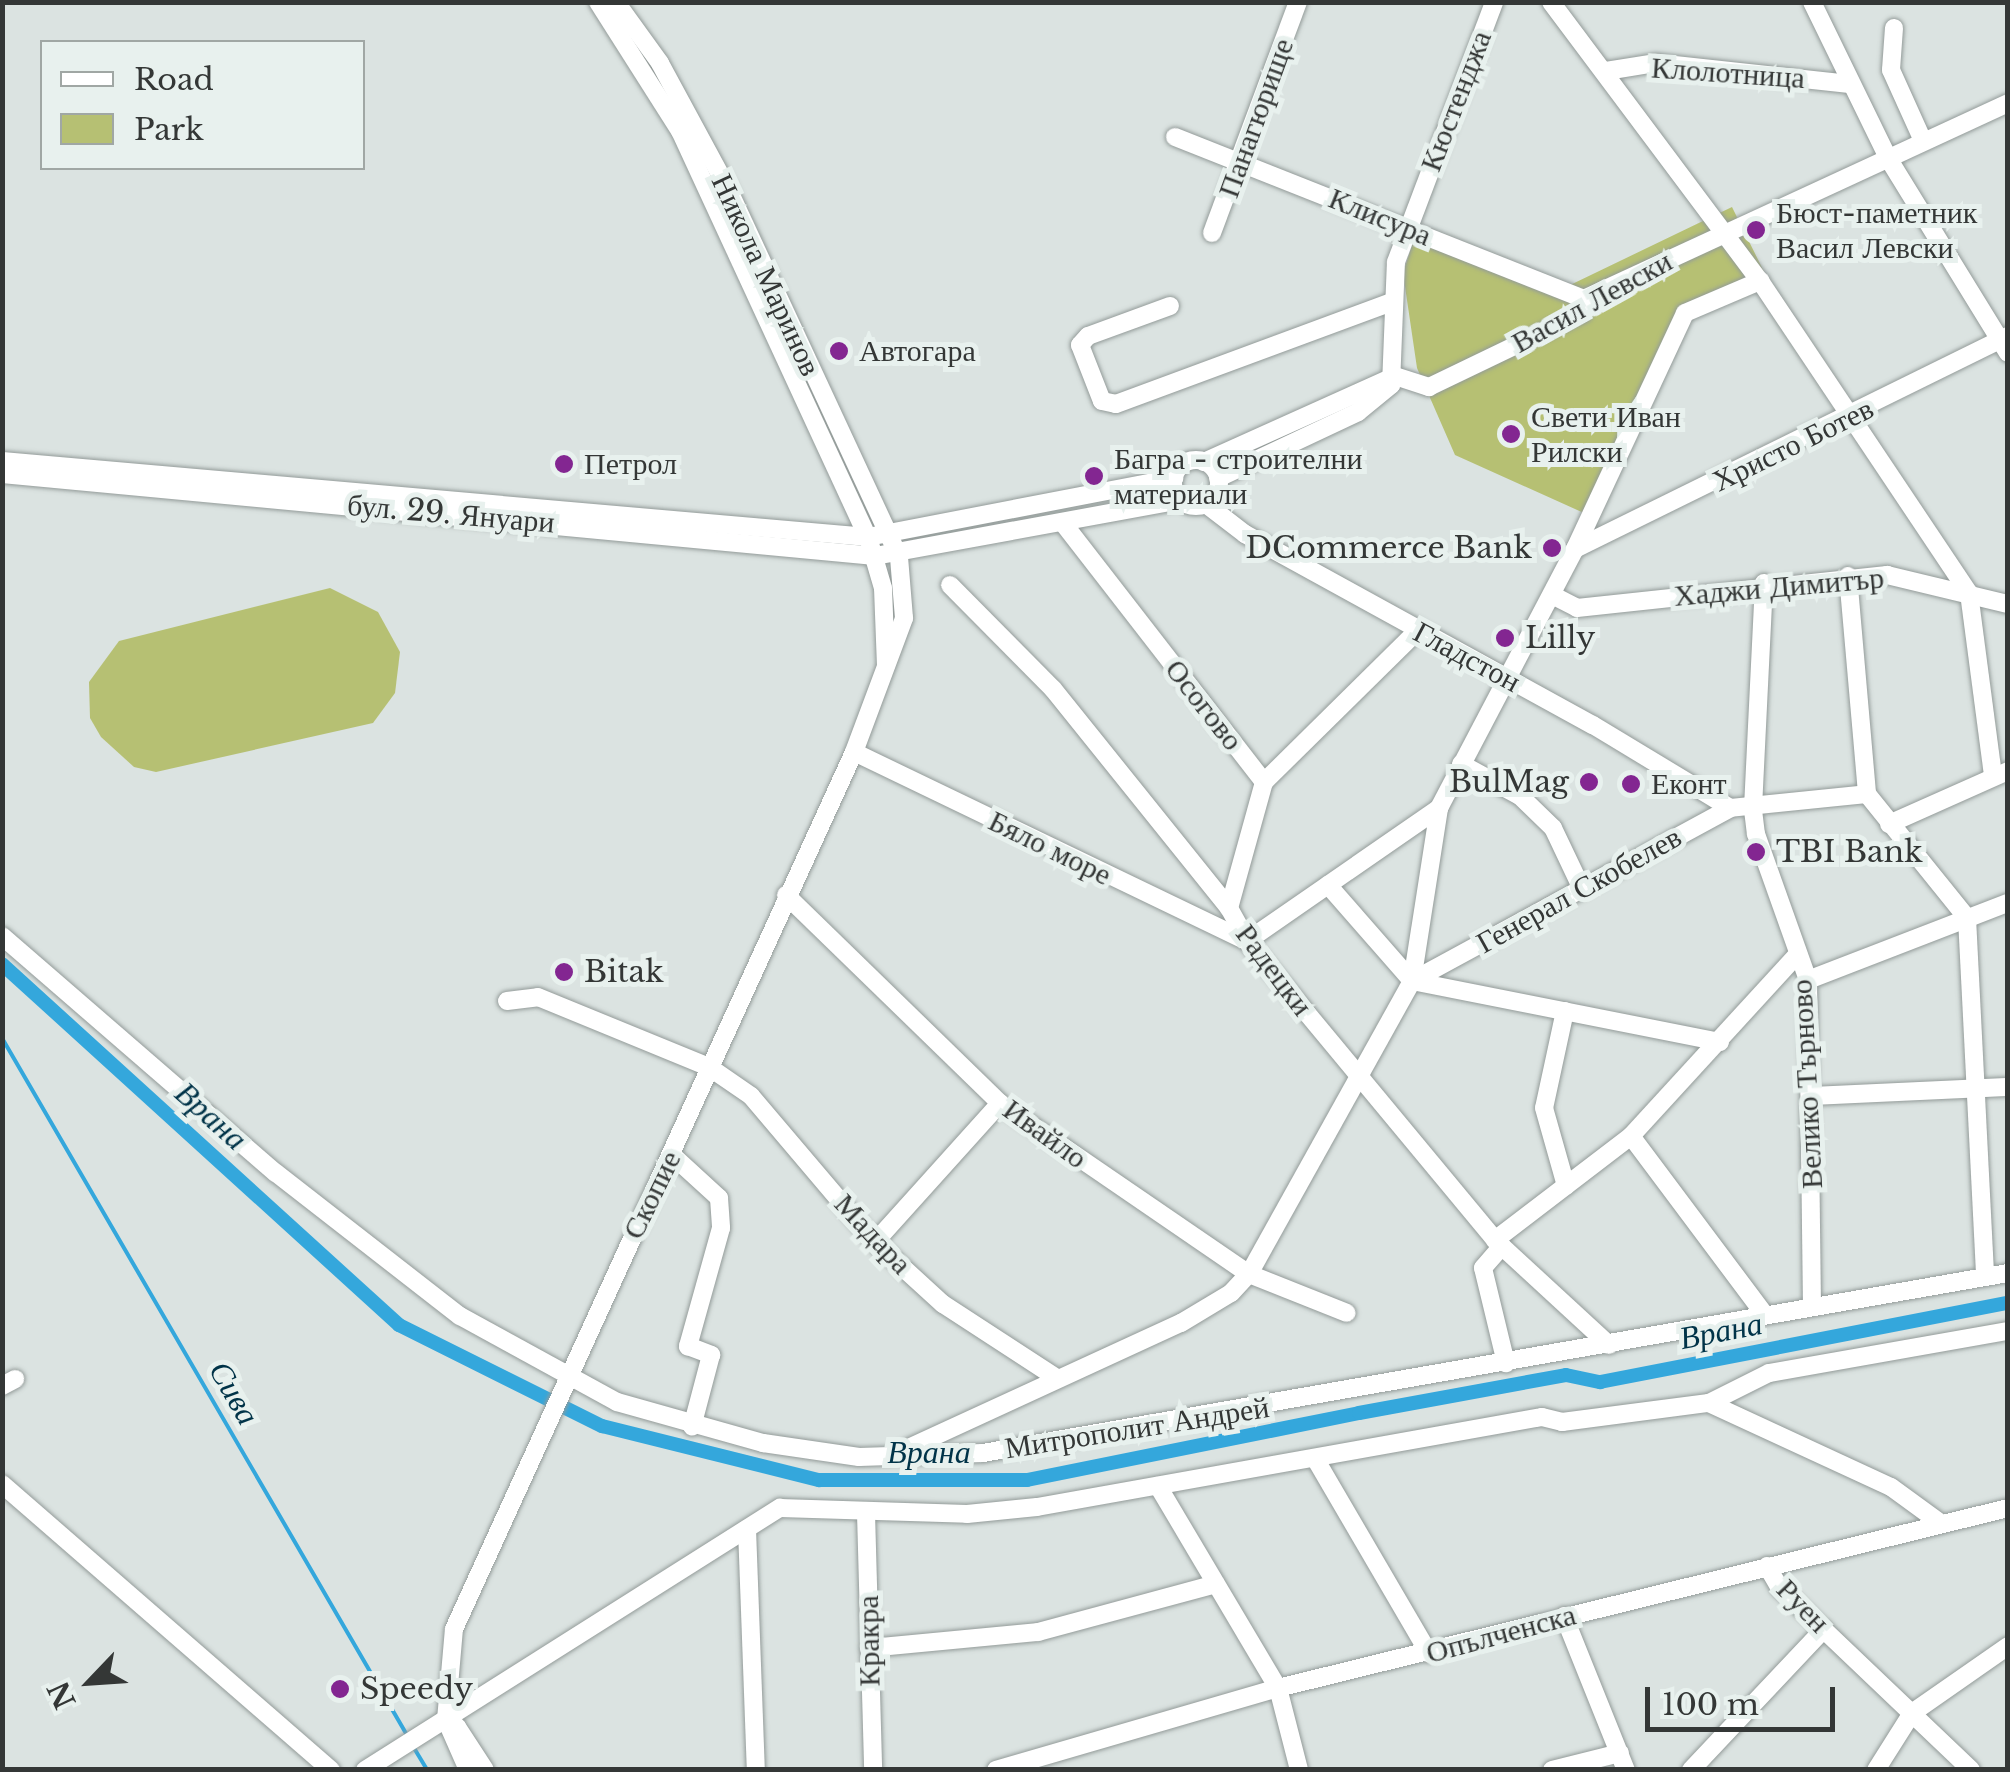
<!DOCTYPE html>
<html>
<head>
<meta charset="utf-8">
<style>
  body { margin:0 }
  #map { position:relative; width:2010px; height:1772px; overflow:hidden; background:#dbe3e1; font-family:"Libre Baskerville",serif }
  div>[style] { position:absolute }
  [style*='--x'] { left:calc(var(--x)*1px); top:calc(var(--y)*1px); width:calc(var(--w)*1px); rotate:calc(var(--a)*1deg) }
  .green>* { inset:0; background:#b6c073 }
  .stream>* { height:4px; margin:-2px; padding:0 2px; transform-origin:2px; border-radius:2px; background:#34a7dc }
  .canal>* { height:14px; margin:-7px; padding:0 7px; transform-origin:7px; border-radius:7px; background:#34a7dc }
  .roads { filter:drop-shadow(0 0 2px #939b99) drop-shadow(0 0 2px #939b99) }
  .minor>* { height:18px; margin:-9px; padding:0 9px; transform-origin:9px; border-radius:9px; background:#fff }
  .minor>.ring { margin:-9px; padding:0; box-sizing:content-box; background:none; border:18px solid #fff; border-radius:50% }
  .dots>* { width:28px; height:28px; translate:-50% -50%; box-sizing:border-box; border:5px solid #e8f1ee; border-radius:50% }
  span { translate:-50% -50%; white-space:nowrap; text-align:center; line-height:1.15; -webkit-text-stroke:10px #e8f1ee; paint-order:stroke }
  .street-label { font-size:30px; color:#343736 }
  .poi-label { font-size:30px; color:#343736 }
  .left { translate:0 -50%; text-align:left }
  .right { translate:-100% -50%; text-align:right }
  .water-label { font-size:32px; color:#003348; font-style:italic }
  .frame { position:absolute; inset:0; border:5px solid #343736; pointer-events:none }
  .legend { position:absolute; left:40px; top:40px; width:325px; height:130px; box-sizing:border-box; background:#e8f1ee; border:2px solid #a0a7a4; margin:0; padding:12px 18px; list-style:none; font-size:30px; color:#343736 }
  .legend li { display:flex; align-items:center; gap:20px; height:50px }
  .legend b { width:50px; border:2px solid #a0a7a4 }
  .north { position:absolute; left:40px; top:1632px; width:100px; height:100px; -webkit-text-stroke:8px #e8f1ee; paint-order:stroke; rotate:245deg; font-size:28px; font-weight:700; line-height:40px; text-align:center; color:#343736 }
  .north::after { content:''; display:block; margin:auto; width:35px; height:45px; background:#343736; clip-path:polygon(50% 0,100% 100%,50% 72%,0 100%) }
  .scale { position:absolute; left:1645px; top:1687px; width:190px; height:45px; box-sizing:border-box; border:5px solid #343736; border-top:0; padding-left:12px; font-size:30px; line-height:35px; white-space:nowrap; color:#343736; -webkit-text-stroke:8px #e8f1ee; paint-order:stroke }
</style>
</head>
<body>
<div id="map">
  <div class="green">
    <i style="clip-path:polygon(1732px 207px,1771px 286px,1687px 321px,1595px 518px,1455px 455px,1417px 368px,1403px 273px,1418px 227px,1566px 287px)"></i>
    <i style="clip-path:polygon(330px 588px,378px 612px,400px 652px,395px 693px,373px 723px,156px 772px,134px 767px,101px 737px,90px 718px,89px 682px,119px 641px)"></i>
  </div>
  <div class="stream">
    <i style="--x:2;--y:1038;--w:806;--a:59.84"></i>
    <i style="--x:414;--y:1748;--w:26;--a:59"></i>
  </div>
  <div class="canal">
    <i style="--x:2;--y:964;--w:537;--a:42.28"></i>
    <i style="--x:399;--y:1325;--w:227;--a:26.5"></i>
    <i style="--x:602;--y:1426;--w:224;--a:14"></i>
    <i style="--x:819;--y:1480;--w:208;--a:0"></i>
    <i style="--x:1027;--y:1480;--w:339;--a:-11.4"></i>
    <i style="--x:1359;--y:1413;--w:210;--a:-10.4"></i>
    <i style="--x:1566;--y:1375;--w:35;--a:12"></i>
    <i style="--x:1600;--y:1382;--w:416;--a:-11"></i>
  </div>
  <div class="roads">
    <div class="minor">
      <i style="--x:598;--y:2;--w:153;--a:57.6"></i>
      <i style="--x:680;--y:131;--w:447;--a:65.2"></i>
      <i style="--x:868;--y:537;--w:53;--a:73.6"></i>
      <i style="--x:883;--y:588;--w:77;--a:87.8"></i>
      <i style="--x:1551;--y:2;--w:349;--a:53.2"></i>
      <i style="--x:1760;--y:281;--w:376;--a:56.2"></i>
      <i style="--x:1969;--y:593;--w:185;--a:82.5"></i>
      <i style="--x:1812;--y:2;--w:174;--a:64"></i>
      <i style="--x:1888;--y:158;--w:229;--a:58.4"></i>
      <i style="--x:1894;--y:28;--w:42;--a:94.1"></i>
      <i style="--x:1891;--y:70;--w:78;--a:65.7"></i>
      <i style="--x:1606;--y:71;--w:51;--a:-9.1"></i>
      <i style="--x:1656;--y:63;--w:195;--a:6.2"></i>
      <i style="--x:1175;--y:137;--w:440;--a:21.6"></i>
      <i style="--x:1212;--y:233;--w:246;--a:-69.6"></i>
      <i style="--x:1170;--y:306;--w:87;--a:159.9"></i>
      <i style="--x:1088;--y:336;--w:12;--a:132"></i>
      <i style="--x:1080;--y:345;--w:60;--a:68.6"></i>
      <i style="--x:1102;--y:401;--w:14;--a:12"></i>
      <i style="--x:1116;--y:404;--w:294;--a:-20.3"></i>
      <i class="ring" style="left:1173px;top:460px;width:28px;height:28px"></i>
      <i style="--x:2;--y:461;--w:869;--a:5.02"></i>
      <i style="--x:868;--y:537;--w:312;--a:-10.9"></i>
      <i style="--x:1204;--y:462;--w:209;--a:-24.2"></i>
      <i style="--x:1395;--y:376;--w:36;--a:18"></i>
      <i style="--x:1429;--y:387;--w:171;--a:-25.7"></i>
      <i style="--x:1583;--y:313;--w:14;--a:-86"></i>
      <i style="--x:1584;--y:299;--w:467;--a:-24.8"></i>
      <i style="--x:2;--y:474;--w:877;--a:5.37"></i>
      <i style="--x:875;--y:556;--w:310;--a:-10.4"></i>
      <i style="--x:1218;--y:478;--w:155;--a:-25.2"></i>
      <i style="--x:1358;--y:412;--w:43;--a:-39.3"></i>
      <i style="--x:1391;--y:385;--w:123;--a:-87.7"></i>
      <i style="--x:1396;--y:262;--w:278;--a:-69.3"></i>
      <i style="--x:1206;--y:504;--w:49;--a:37.6"></i>
      <i style="--x:1245;--y:534;--w:397;--a:28.8"></i>
      <i style="--x:1593;--y:725;--w:160;--a:31.2"></i>
      <i style="--x:1063;--y:523;--w:328;--a:52.2"></i>
      <i style="--x:1264;--y:782;--w:131;--a:105.5"></i>
      <i style="--x:1575;--y:549;--w:483;--a:-26.2"></i>
      <i style="--x:1848;--y:576;--w:219;--a:85"></i>
      <i style="--x:1867;--y:794;--w:159;--a:51.1"></i>
      <i style="--x:1967;--y:918;--w:359;--a:87.1"></i>
      <i style="--x:1764;--y:583;--w:227;--a:92.8"></i>
      <i style="--x:1753;--y:810;--w:24;--a:83"></i>
      <i style="--x:1756;--y:834;--w:155;--a:70.4"></i>
      <i style="--x:1808;--y:980;--w:326;--a:89.3"></i>
      <i style="--x:950;--y:585;--w:146;--a:45.3"></i>
      <i style="--x:1053;--y:689;--w:281;--a:51.2"></i>
      <i style="--x:1229;--y:908;--w:38;--a:61"></i>
      <i style="--x:1247;--y:941;--w:388;--a:50.3"></i>
      <i style="--x:1495;--y:1240;--w:155;--a:42.6"></i>
      <i style="--x:1552;--y:595;--w:28;--a:27"></i>
      <i style="--x:1577;--y:608;--w:312;--a:-6.1"></i>
      <i style="--x:1887;--y:575;--w:124;--a:13.5"></i>
      <i style="--x:854;--y:752;--w:436;--a:25.7"></i>
      <i style="--x:1247;--y:941;--w:234;--a:-34.7"></i>
      <i style="--x:1461;--y:764;--w:67;--a:28.5"></i>
      <i style="--x:1520;--y:796;--w:46;--a:44.1"></i>
      <i style="--x:1553;--y:828;--w:68;--a:64.6"></i>
      <i style="--x:1264;--y:782;--w:215;--a:-44.6"></i>
      <i style="--x:1889;--y:824;--w:130;--a:-24"></i>
      <i style="--x:1328;--y:885;--w:128;--a:48.8"></i>
      <i style="--x:1412;--y:981;--w:314;--a:11.2"></i>
      <i style="--x:786;--y:895;--w:301;--a:44.2"></i>
      <i style="--x:1002;--y:1105;--w:299;--a:34.4"></i>
      <i style="--x:1249;--y:1274;--w:105;--a:21.7"></i>
      <i style="--x:2;--y:936;--w:362;--a:40.9"></i>
      <i style="--x:276;--y:1173;--w:233;--a:37.9"></i>
      <i style="--x:460;--y:1316;--w:179;--a:28.7"></i>
      <i style="--x:617;--y:1402;--w:152;--a:15.7"></i>
      <i style="--x:763;--y:1443;--w:97;--a:8.3"></i>
      <i style="--x:859;--y:1457;--w:124;--a:-1.8"></i>
      <i style="--x:983;--y:1453;--w:1041;--a:-9.96"></i>
      <i style="--x:1808;--y:980;--w:214;--a:-21.1"></i>
      <i style="--x:1412;--y:981;--w:362;--a:-28.5"></i>
      <i style="--x:1730;--y:808;--w:138;--a:-5.8"></i>
      <i style="--x:507;--y:1001;--w:31;--a:-7"></i>
      <i style="--x:538;--y:997;--w:185;--a:22.3"></i>
      <i style="--x:709;--y:1067;--w:51;--a:34.6"></i>
      <i style="--x:751;--y:1096;--w:192;--a:49.7"></i>
      <i style="--x:875;--y:1242;--w:92;--a:42.4"></i>
      <i style="--x:943;--y:1304;--w:137;--a:33.1"></i>
      <i style="--x:1565;--y:1011;--w:99;--a:102.2"></i>
      <i style="--x:1544;--y:1108;--w:81;--a:74.2"></i>
      <i style="--x:1810;--y:1096;--w:198;--a:-2.6"></i>
      <i style="--x:1631;--y:1136;--w:222;--a:53.2"></i>
      <i style="--x:672;--y:1155;--w:64;--a:42.5"></i>
      <i style="--x:719;--y:1198;--w:30;--a:86"></i>
      <i style="--x:721;--y:1228;--w:123;--a:105.6"></i>
      <i style="--x:688;--y:1346;--w:25;--a:21"></i>
      <i style="--x:711;--y:1355;--w:74;--a:104.8"></i>
      <i style="--x:1495;--y:1240;--w:171;--a:-37.4"></i>
      <i style="--x:1631;--y:1136;--w:246;--a:-47.5"></i>
      <i style="--x:875;--y:1242;--w:187;--a:-48"></i>
      <i style="--x:1502;--y:1246;--w:29;--a:131"></i>
      <i style="--x:1483;--y:1268;--w:98;--a:76.4"></i>
      <i style="--x:2;--y:1386;--w:15;--a:-28"></i>
      <i style="--x:1709;--y:1403;--w:200;--a:24.8"></i>
      <i style="--x:1891;--y:1487;--w:59;--a:36.1"></i>
      <i style="--x:900;--y:1452;--w:309;--a:-24.7"></i>
      <i style="--x:1181;--y:1323;--w:58;--a:-31"></i>
      <i style="--x:1231;--y:1293;--w:26;--a:-47"></i>
      <i style="--x:1249;--y:1274;--w:335;--a:-60.9"></i>
      <i style="--x:1412;--y:981;--w:175;--a:-81.1"></i>
      <i style="--x:1439;--y:808;--w:293;--a:-62.3"></i>
      <i style="--x:1575;--y:549;--w:260;--a:-65"></i>
      <i style="--x:1685;--y:313;--w:82;--a:-23.1"></i>
      <i style="--x:1316;--y:1460;--w:224;--a:59.7"></i>
      <i style="--x:2;--y:1484;--w:436;--a:41"></i>
      <i style="--x:1158;--y:1486;--w:235;--a:59.3"></i>
      <i style="--x:1278;--y:1688;--w:85;--a:75.6"></i>
      <i style="--x:866;--y:1513;--w:257;--a:88.4"></i>
      <i style="--x:747;--y:1529;--w:241;--a:87.9"></i>
      <i style="--x:1767;--y:1566;--w:24;--a:60"></i>
      <i style="--x:1779;--y:1587;--w:265;--a:43.6"></i>
      <i style="--x:1564;--y:1616;--w:166;--a:68.1"></i>
      <i style="--x:869;--y:1648;--w:170;--a:-5.4"></i>
      <i style="--x:1038;--y:1632;--w:184;--a:-15.1"></i>
      <i style="--x:446;--y:1720;--w:13;--a:32"></i>
      <i style="--x:457;--y:1727;--w:51;--a:56.9"></i>
      <i style="--x:365;--y:1770;--w:491;--a:-32.3"></i>
      <i style="--x:780;--y:1508;--w:187;--a:1.8"></i>
      <i style="--x:967;--y:1514;--w:70;--a:-5.7"></i>
      <i style="--x:1037;--y:1507;--w:513;--a:-10.11"></i>
      <i style="--x:1542;--y:1417;--w:21;--a:14"></i>
      <i style="--x:1562;--y:1422;--w:148;--a:-7.4"></i>
      <i style="--x:1709;--y:1403;--w:67;--a:-26.6"></i>
      <i style="--x:1769;--y:1373;--w:243;--a:-10"></i>
      <i style="--x:468;--y:1770;--w:55;--a:-113.7"></i>
      <i style="--x:446;--y:1720;--w:91;--a:-85"></i>
      <i style="--x:454;--y:1629;--w:964;--a:-65.48"></i>
      <i style="--x:854;--y:752;--w:143;--a:-69.5"></i>
      <i style="--x:904;--y:618;--w:61;--a:-94.7"></i>
      <i style="--x:899;--y:557;--w:406;--a:-114.9"></i>
      <i style="--x:728;--y:189;--w:143;--a:-118.4"></i>
      <i style="--x:660;--y:63;--w:75;--a:-125.8"></i>
      <i style="--x:996;--y:1770;--w:294;--a:-16.2"></i>
      <i style="--x:1278;--y:1688;--w:752;--a:-13.85"></i>
      <i style="--x:1552;--y:1770;--w:70;--a:-14"></i>
      <i style="--x:1691;--y:1770;--w:194;--a:-46.7"></i>
      <i style="--x:1876;--y:1770;--w:67;--a:-57.7"></i>
      <i style="--x:1912;--y:1713;--w:117;--a:-34.9"></i>
    </div>
  </div>
  <div class="dots">
    <i style="left:1756px;top:230px;background:#832691"></i>
    <i style="left:839px;top:351px;background:#832691"></i>
    <i style="left:1511px;top:434px;background:#832691"></i>
    <i style="left:564px;top:464px;background:#832691"></i>
    <i style="left:1094px;top:476px;background:#832691"></i>
    <i style="left:1552px;top:548px;background:#832691"></i>
    <i style="left:1505px;top:638px;background:#832691"></i>
    <i style="left:1589px;top:782px;background:#832691"></i>
    <i style="left:1631px;top:784px;background:#832691"></i>
    <i style="left:1756px;top:852px;background:#832691"></i>
    <i style="left:564px;top:972px;background:#832691"></i>
    <i style="left:340px;top:1689px;background:#832691"></i>
  </div>
  <div class="street-label">
    <span style="left:1728px;top:73px;rotate:4deg">Клолотница</span>
    <span style="left:1456px;top:101px;rotate:-69deg">Кюстенджа</span>
    <span style="left:1256px;top:118px;rotate:-70deg">Панагюрище</span>
    <span style="left:1380px;top:217px;rotate:22deg">Клисура</span>
    <span style="left:766px;top:275px;rotate:65deg">Никола Маринов</span>
    <span style="left:1592px;top:302px;rotate:-29deg">Васил Левски</span>
    <span style="left:1793px;top:445px;rotate:-26deg">Христо Ботев</span>
    <span style="left:451px;top:514px;rotate:5deg">бул. 29. Януари</span>
    <span style="left:1779px;top:587px;rotate:-5deg">Хаджи Димитър</span>
    <span style="left:1467px;top:657px;rotate:28deg">Гладстон</span>
    <span style="left:1204px;top:705px;rotate:52deg">Осогово</span>
    <span style="left:1050px;top:848px;rotate:26deg">Бяло море</span>
    <span style="left:1579px;top:890px;rotate:-29deg">Генерал Скобелев</span>
    <span style="left:1274px;top:970px;rotate:53deg">Радецки</span>
    <span style="left:1807px;top:1084px;rotate:-93deg">Велико Търново</span>
    <span style="left:1045px;top:1134px;rotate:36deg">Ивайло</span>
    <span style="left:652px;top:1195px;rotate:-64deg">Скопие</span>
    <span style="left:873px;top:1234px;rotate:47deg">Мадара</span>
    <span style="left:1137px;top:1428px;rotate:-9deg">Митрополит Андрей</span>
    <span style="left:1803px;top:1606px;rotate:46deg">Руен</span>
    <span style="left:1501px;top:1634px;rotate:-15deg">Опълченска</span>
    <span style="left:869px;top:1641px;rotate:-91deg">Кракра</span>
  </div>
  <div class="poi-label">
    <span class="left" style="left:1776px;top:230px">Бюст-паметник<br>Васил Левски</span>
    <span class="left" style="left:859px;top:351px">Автогара</span>
    <span class="left" style="left:1531px;top:434px">Свети Иван<br>Рилски</span>
    <span class="left" style="left:1114px;top:476px">Багра - строителни<br>материали</span>
    <span class="left" style="left:584px;top:464px">Петрол</span>
    <span class="right" style="left:1532px;top:548px">DCommerce Bank</span>
    <span class="left" style="left:1525px;top:638px">Lilly</span>
    <span class="right" style="left:1569px;top:782px">BulMag</span>
    <span class="left" style="left:1651px;top:784px">Еконт</span>
    <span class="left" style="left:1776px;top:852px">TBI Bank</span>
    <span class="left" style="left:584px;top:972px">Bitak</span>
    <span class="left" style="left:360px;top:1689px">Speedy</span>
  </div>
  <div class="water-label">
    <span style="left:211px;top:1116px;rotate:42deg">Врана</span>
    <span style="left:1721px;top:1331px;rotate:-11deg">Врана</span>
    <span style="left:234px;top:1393px;rotate:60deg">Сива</span>
    <span style="left:929px;top:1452px">Врана</span>
  </div>
  <div class="frame"></div>
  <ul class="legend">
  <li><b style="height:12px;background:#fff"></b>Road</li>
  <li><b style="height:28px;background:#b6c073"></b>Park</li>
  </ul>
  <div class="north">N</div>
  <div class="scale">100 m</div>
</div>
</body>
</html>
